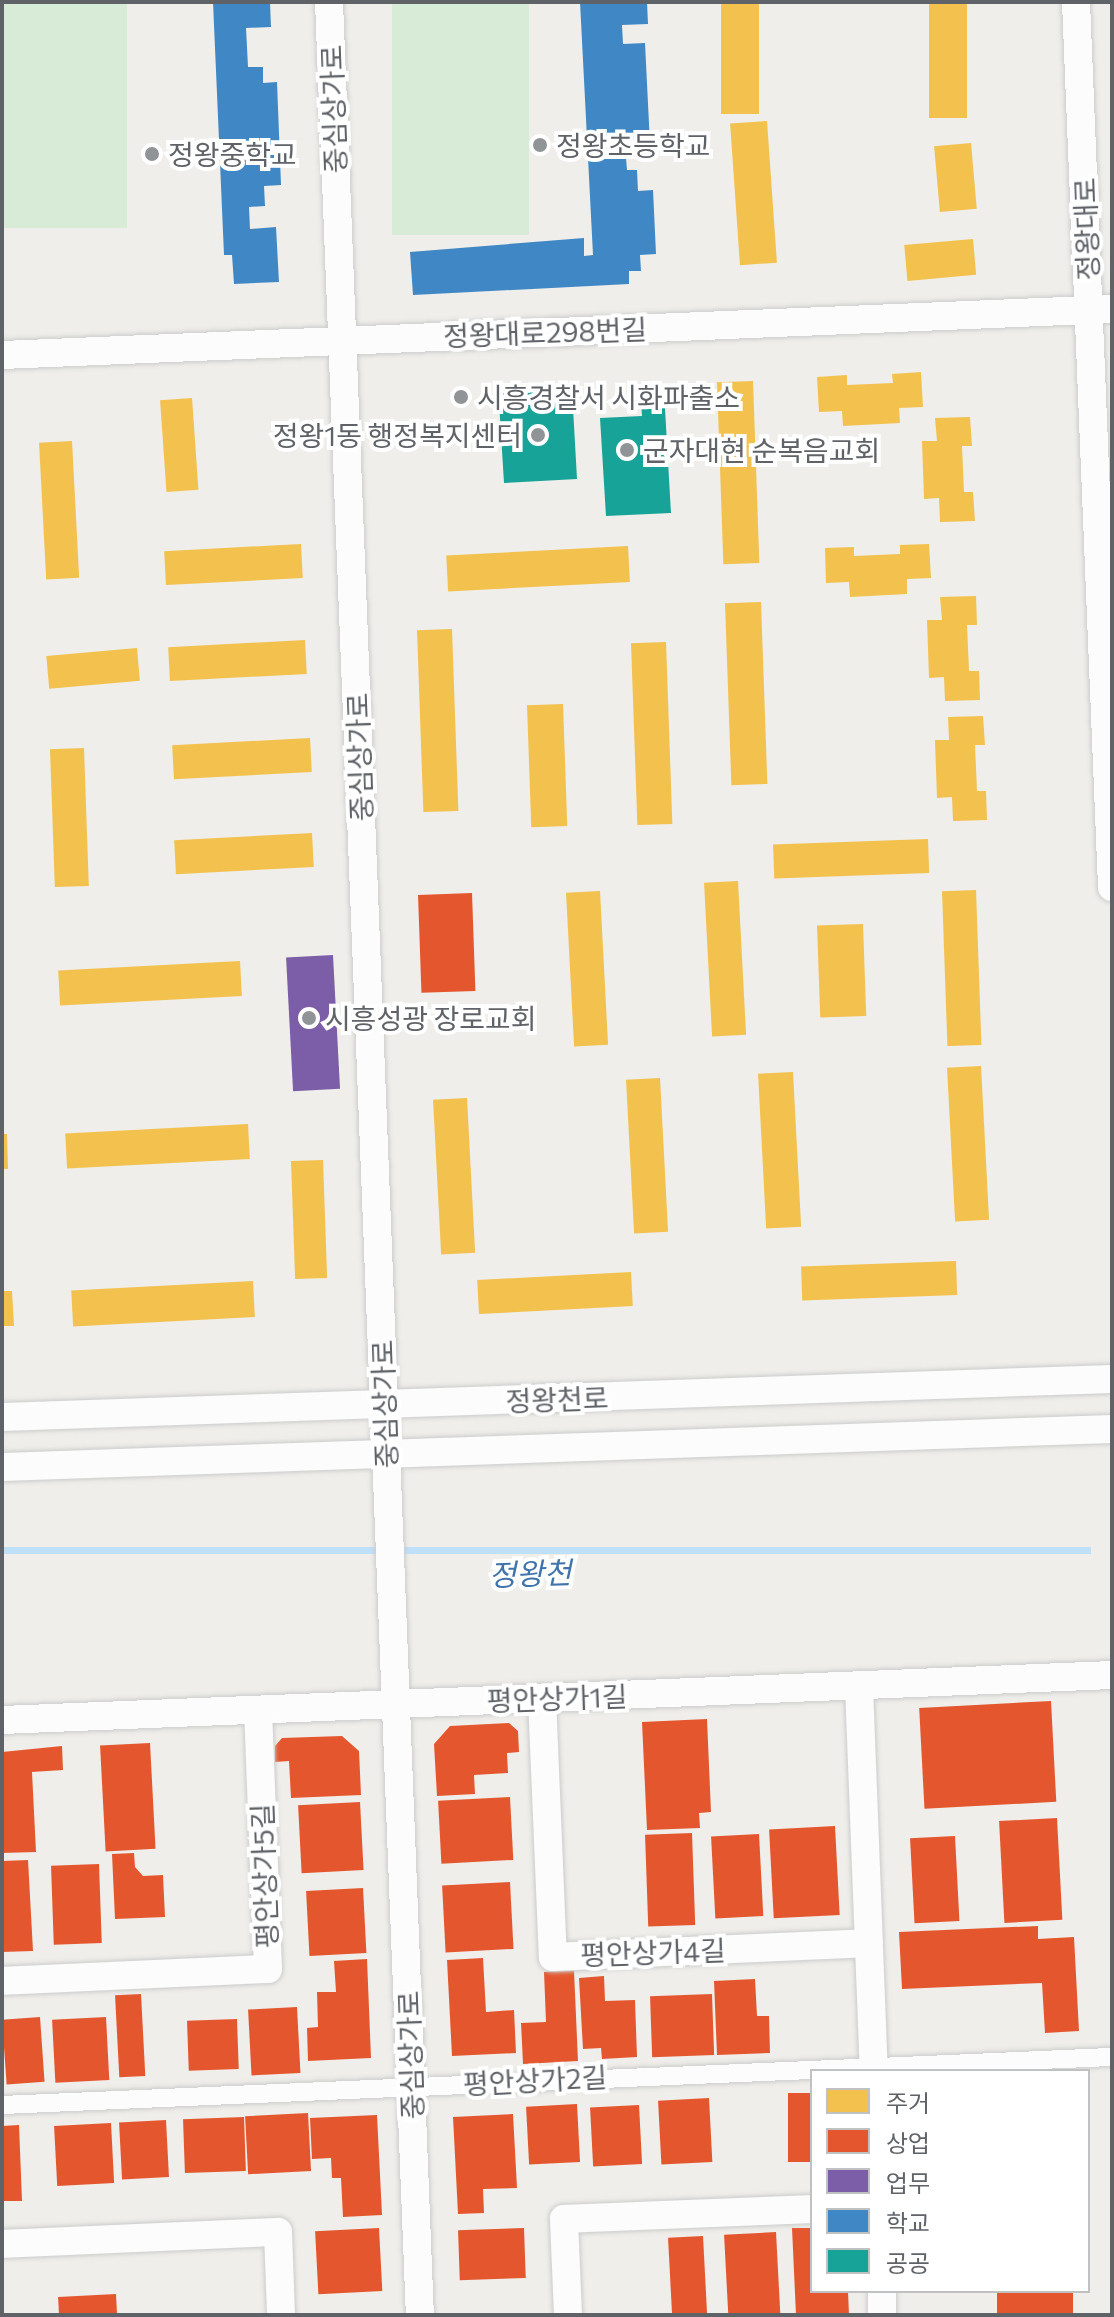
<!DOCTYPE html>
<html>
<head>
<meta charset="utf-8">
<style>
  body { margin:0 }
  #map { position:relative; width:1114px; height:2317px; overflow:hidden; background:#efeeea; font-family:Commissioner,"Noto Sans KR",sans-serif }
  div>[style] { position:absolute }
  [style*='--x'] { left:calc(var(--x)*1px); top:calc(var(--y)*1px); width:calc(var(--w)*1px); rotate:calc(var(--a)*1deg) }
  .green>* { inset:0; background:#d8ebd6; transform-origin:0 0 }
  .water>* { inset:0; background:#bfe0f9; transform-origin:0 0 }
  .homes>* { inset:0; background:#f2c14e; transform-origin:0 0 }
  .shops>* { inset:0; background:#e4572e; transform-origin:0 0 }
  .offices>* { inset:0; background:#7b5ea7; transform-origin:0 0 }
  .schools>* { inset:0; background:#3f88c5 }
  .public>* { inset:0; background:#17a398 }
  .roads { filter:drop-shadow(0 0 2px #cbcccc) drop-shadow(0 0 2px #cbcccc) }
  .pedestrian>* { height:18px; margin:-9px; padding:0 9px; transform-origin:9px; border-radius:9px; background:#fdfcfc }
  .tertiary>* { height:28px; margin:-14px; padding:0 14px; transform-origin:14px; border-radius:14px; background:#fdfcfc }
  .dots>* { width:22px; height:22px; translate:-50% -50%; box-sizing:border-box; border:4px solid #fff; border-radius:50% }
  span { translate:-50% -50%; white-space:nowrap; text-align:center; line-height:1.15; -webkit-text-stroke:8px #fff; paint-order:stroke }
  .street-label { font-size:28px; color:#5f6368 }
  .poi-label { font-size:28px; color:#5f6368 }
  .left { translate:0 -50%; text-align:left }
  .right { translate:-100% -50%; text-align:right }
  .water-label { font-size:30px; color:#4174aa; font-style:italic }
  .frame { position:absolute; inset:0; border:4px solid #5f6368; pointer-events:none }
  .legend { position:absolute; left:810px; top:2069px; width:280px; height:224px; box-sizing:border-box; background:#fff; border:2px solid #bfc1c3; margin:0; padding:10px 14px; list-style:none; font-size:24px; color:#5f6368 }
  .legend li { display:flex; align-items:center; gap:16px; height:40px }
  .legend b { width:40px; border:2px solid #bfc1c3 }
</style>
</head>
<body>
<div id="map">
  <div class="green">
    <i style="left:2px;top:2px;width:125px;height:226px"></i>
    <i style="left:392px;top:2px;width:137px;height:233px"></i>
  </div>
  <div class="water">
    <i style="left:1091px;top:1547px;width:7px;height:1090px;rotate:90deg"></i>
  </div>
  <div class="homes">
    <i style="left:721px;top:2px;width:38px;height:112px"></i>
    <i style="left:929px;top:2px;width:38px;height:116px"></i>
    <i style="left:767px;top:121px;width:142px;height:37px;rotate:86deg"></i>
    <i style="left:971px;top:143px;width:66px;height:37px;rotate:85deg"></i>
    <i style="left:973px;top:239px;width:36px;height:69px;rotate:85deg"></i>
    <i style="clip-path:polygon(921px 372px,923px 407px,899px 408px,900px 423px,843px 426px,842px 411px,819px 412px,817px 377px,847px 375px,847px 385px,893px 383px,892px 374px)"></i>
    <i style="left:753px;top:381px;width:182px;height:36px;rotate:88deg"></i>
    <i style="left:192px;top:398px;width:92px;height:32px;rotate:86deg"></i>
    <i style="clip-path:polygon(970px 417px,972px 446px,962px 446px,964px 492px,973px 492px,975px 521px,940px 522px,939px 498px,924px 499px,922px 441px,937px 441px,935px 418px)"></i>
    <i style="left:72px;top:441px;width:137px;height:33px;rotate:87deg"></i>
    <i style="left:301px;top:544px;width:34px;height:137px;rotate:87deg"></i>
    <i style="clip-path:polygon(929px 544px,931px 578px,907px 579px,907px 594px,850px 597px,849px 582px,826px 583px,825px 548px,854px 547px,854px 556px,900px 554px,900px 545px)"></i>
    <i style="left:628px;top:546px;width:36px;height:182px;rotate:87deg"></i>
    <i style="clip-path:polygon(976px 596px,977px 625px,967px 625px,969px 671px,979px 671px,980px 700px,945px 701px,944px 677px,929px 678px,927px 620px,942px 620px,940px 597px)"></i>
    <i style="left:761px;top:602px;width:182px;height:36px;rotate:88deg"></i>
    <i style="left:452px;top:629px;width:182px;height:35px;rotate:88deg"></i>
    <i style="left:305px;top:640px;width:34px;height:137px;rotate:87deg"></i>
    <i style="left:666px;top:642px;width:182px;height:35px;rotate:88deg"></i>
    <i style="left:137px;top:648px;width:33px;height:91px;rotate:85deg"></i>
    <i style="left:563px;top:704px;width:122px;height:36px;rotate:88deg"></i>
    <i style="clip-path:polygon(983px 716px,985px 745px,975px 745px,977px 791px,986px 791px,987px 820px,953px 821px,952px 797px,937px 798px,935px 740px,949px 740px,948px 717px)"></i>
    <i style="left:310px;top:738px;width:34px;height:138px;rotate:87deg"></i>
    <i style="left:84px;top:748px;width:138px;height:34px;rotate:88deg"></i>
    <i style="left:312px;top:833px;width:34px;height:138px;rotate:87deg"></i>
    <i style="left:928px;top:839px;width:34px;height:155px;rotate:88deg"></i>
    <i style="left:738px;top:881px;width:154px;height:34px;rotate:87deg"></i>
    <i style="left:976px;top:890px;width:155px;height:34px;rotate:88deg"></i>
    <i style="left:600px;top:891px;width:154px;height:34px;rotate:87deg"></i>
    <i style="left:863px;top:924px;width:92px;height:46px;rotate:88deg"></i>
    <i style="left:240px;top:961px;width:35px;height:182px;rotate:87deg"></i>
    <i style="left:981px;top:1066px;width:154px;height:34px;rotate:87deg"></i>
    <i style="left:793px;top:1072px;width:155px;height:35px;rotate:87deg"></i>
    <i style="left:660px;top:1078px;width:154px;height:34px;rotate:87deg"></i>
    <i style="left:467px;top:1098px;width:155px;height:34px;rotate:87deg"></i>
    <i style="left:248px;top:1124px;width:35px;height:183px;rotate:87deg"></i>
    <i style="clip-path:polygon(2px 1134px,7px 1134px,8px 1169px,2px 1169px)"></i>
    <i style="left:323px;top:1160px;width:118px;height:32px;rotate:88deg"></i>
    <i style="left:956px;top:1261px;width:34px;height:155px;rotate:88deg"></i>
    <i style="left:631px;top:1272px;width:34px;height:154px;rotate:87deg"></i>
    <i style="left:253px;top:1281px;width:36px;height:182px;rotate:87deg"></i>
    <i style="clip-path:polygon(2px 1291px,12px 1291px,14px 1326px,2px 1326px)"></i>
  </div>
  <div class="shops">
    <i style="left:472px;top:893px;width:98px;height:54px;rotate:88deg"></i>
    <i style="left:1051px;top:1701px;width:101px;height:132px;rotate:87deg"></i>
    <i style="clip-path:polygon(707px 1719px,711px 1812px,699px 1813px,700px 1828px,647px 1830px,642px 1722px)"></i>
    <i style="clip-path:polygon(509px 1723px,518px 1731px,519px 1752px,507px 1753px,508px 1773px,474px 1775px,475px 1794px,437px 1796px,434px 1744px,450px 1726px)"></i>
    <i style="clip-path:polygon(342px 1736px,359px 1751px,361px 1795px,291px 1798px,289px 1761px,275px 1762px,275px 1746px,282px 1738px)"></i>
    <i style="left:150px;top:1743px;width:106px;height:50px;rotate:87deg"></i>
    <i style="clip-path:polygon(62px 1746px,63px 1770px,32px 1772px,36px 1852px,2px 1853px,2px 1752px)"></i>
    <i style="left:510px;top:1797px;width:63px;height:72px;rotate:87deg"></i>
    <i style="left:360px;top:1802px;width:68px;height:62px;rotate:87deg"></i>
    <i style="left:1057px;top:1818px;width:102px;height:58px;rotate:87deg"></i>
    <i style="left:835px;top:1826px;width:89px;height:66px;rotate:87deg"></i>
    <i style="left:692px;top:1833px;width:92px;height:47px;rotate:88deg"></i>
    <i style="left:759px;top:1834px;width:82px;height:48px;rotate:87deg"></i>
    <i style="left:955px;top:1836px;width:85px;height:45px;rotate:87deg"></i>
    <i style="clip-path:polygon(134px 1853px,135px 1867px,143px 1876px,163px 1875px,165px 1917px,115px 1919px,112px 1854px)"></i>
    <i style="clip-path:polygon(28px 1860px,33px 1951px,2px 1952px,2px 1861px)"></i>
    <i style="left:99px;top:1864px;width:79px;height:48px;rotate:88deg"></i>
    <i style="left:510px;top:1882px;width:67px;height:68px;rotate:87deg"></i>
    <i style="left:363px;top:1888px;width:65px;height:57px;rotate:87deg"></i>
    <i style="clip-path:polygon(1038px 1926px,1038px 1939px,1074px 1937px,1079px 2031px,1045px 2033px,1042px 1983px,902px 1989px,899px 1932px)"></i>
    <i style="clip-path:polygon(483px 1958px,486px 2012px,514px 2010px,516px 2053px,452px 2056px,447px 1960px)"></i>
    <i style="clip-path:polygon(367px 1959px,371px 2058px,308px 2061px,307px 2028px,318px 2027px,317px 1992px,336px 1992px,334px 1961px)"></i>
    <i style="clip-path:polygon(574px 1971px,578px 2061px,523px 2064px,521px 2023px,546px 2022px,544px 1972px)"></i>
    <i style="clip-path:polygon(604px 1976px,605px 2001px,635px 2000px,637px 2057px,602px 2059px,601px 2048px,583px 2049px,579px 1978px)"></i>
    <i style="clip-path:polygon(755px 1979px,757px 2016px,769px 2016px,770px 2053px,717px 2055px,714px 1981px)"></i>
    <i style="left:141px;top:1994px;width:82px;height:26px;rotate:87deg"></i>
    <i style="left:712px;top:1994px;width:61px;height:62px;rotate:88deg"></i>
    <i style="left:297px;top:2007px;width:66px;height:49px;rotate:87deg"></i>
    <i style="left:40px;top:2017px;width:65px;height:38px;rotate:86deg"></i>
    <i style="left:106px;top:2017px;width:63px;height:54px;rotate:87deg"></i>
    <i style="left:237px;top:2019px;width:50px;height:50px;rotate:88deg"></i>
    <i style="left:812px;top:2093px;width:69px;height:24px;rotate:90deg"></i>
    <i style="left:709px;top:2098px;width:64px;height:51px;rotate:87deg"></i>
    <i style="left:577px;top:2104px;width:58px;height:51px;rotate:87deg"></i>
    <i style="left:639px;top:2105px;width:59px;height:49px;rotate:87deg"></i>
    <i style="left:308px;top:2113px;width:58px;height:63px;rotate:87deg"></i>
    <i style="clip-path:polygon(513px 2114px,517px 2188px,483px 2189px,484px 2213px,458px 2214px,453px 2117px)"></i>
    <i style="clip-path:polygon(377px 2115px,382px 2215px,343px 2217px,341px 2178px,332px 2178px,331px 2158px,312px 2159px,310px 2118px)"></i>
    <i style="left:244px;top:2117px;width:54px;height:61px;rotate:88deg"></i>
    <i style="left:166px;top:2120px;width:57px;height:47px;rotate:87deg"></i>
    <i style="left:111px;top:2123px;width:60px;height:57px;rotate:87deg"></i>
    <i style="clip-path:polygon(19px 2125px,22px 2201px,2px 2201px,2px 2126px)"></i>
    <i style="left:379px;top:2228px;width:63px;height:64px;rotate:87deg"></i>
    <i style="left:524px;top:2228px;width:50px;height:66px;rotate:88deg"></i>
    <i style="clip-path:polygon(792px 2228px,812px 2228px,812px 2291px,848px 2291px,849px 2315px,796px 2315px)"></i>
    <i style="left:776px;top:2232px;width:83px;height:52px;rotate:87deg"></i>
    <i style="left:703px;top:2236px;width:79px;height:35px;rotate:87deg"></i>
    <i style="left:997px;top:2291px;width:76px;height:24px"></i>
    <i style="left:116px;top:2294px;width:21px;height:58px;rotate:87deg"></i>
  </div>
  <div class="offices">
    <i style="left:333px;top:955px;width:134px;height:47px;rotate:87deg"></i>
  </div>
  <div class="schools">
    <i style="clip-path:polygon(213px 2px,270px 2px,271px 27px,246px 28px,248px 67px,263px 67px,263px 83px,277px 82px,281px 185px,264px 186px,265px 206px,249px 207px,250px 229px,276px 227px,279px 282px,234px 284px,232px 255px,224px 255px)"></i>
    <i style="clip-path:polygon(580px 2px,647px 2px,648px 24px,622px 25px,623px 44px,645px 43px,650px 144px,625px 146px,627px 170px,637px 170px,638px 191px,653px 190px,656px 254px,640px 255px,641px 271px,629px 271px,629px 284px,413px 295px,410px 252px,584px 238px,584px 256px,593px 255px)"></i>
  </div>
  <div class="public">
    <i style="clip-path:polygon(548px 383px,549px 391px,572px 390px,577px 479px,504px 483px,498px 386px)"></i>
    <i style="clip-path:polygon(664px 391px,671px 513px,606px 516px,600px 418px,642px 416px,641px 401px,649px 401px,648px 392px)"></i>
  </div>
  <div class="roads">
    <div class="pedestrian">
      <i style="--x:2;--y:2105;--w:1111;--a:-2.48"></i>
    </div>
    <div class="tertiary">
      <i style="--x:329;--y:2;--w:2315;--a:87.75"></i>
      <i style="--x:1076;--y:2;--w:886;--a:87.67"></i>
      <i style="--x:2;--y:355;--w:1111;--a:-2.37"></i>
      <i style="--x:2;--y:1417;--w:1111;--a:-1.96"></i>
      <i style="--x:2;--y:1467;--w:1111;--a:-1.96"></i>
      <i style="--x:859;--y:1686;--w:385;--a:87.8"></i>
      <i style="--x:542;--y:1698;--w:259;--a:87.6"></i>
      <i style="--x:553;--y:1957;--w:316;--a:-2.5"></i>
      <i style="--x:2;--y:1720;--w:1111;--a:-2.32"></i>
      <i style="--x:2;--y:1981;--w:266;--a:-2.6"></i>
      <i style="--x:268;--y:1969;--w:259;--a:-92.2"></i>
      <i style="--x:2;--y:2244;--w:276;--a:-2.5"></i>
      <i style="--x:278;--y:2232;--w:83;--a:87.9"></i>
      <i style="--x:882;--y:2291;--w:24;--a:90"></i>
      <i style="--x:568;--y:2315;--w:96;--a:-92.4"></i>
      <i style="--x:564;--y:2219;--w:248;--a:-2.3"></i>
    </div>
  </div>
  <div class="dots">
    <i style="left:540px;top:145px;background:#919496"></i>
    <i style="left:152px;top:154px;background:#919496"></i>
    <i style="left:461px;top:397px;background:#919496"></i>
    <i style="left:538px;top:435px;background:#919496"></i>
    <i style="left:627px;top:450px;background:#919496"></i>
    <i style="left:309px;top:1018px;background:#919496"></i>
  </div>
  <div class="street-label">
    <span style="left:333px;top:109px;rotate:-92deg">중심상가로</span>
    <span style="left:1086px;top:229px;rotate:-92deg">정왕대로</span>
    <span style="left:545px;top:332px;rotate:-2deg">정왕대로298번길</span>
    <span style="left:359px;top:757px;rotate:-92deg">중심상가로</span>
    <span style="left:557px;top:1399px;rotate:-2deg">정왕천로</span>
    <span style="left:384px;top:1404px;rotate:-92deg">중심상가로</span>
    <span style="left:557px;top:1698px;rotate:-2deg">평안상가1길</span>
    <span style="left:264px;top:1876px;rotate:-92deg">평안상가5길</span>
    <span style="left:653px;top:1952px;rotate:-2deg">평안상가4길</span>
    <span style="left:410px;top:2055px;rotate:-92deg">중심상가로</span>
    <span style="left:535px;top:2080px;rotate:-3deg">평안상가2길</span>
  </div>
  <div class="poi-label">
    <span class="left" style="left:556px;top:145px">정왕초등학교</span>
    <span class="left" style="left:168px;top:154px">정왕중학교</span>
    <span class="left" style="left:477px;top:397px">시흥경찰서 시화파출소</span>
    <span class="right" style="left:522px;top:435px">정왕1동 행정복지센터</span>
    <span class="left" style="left:643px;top:450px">군자대현 순복음교회</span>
    <span class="left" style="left:325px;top:1018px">시흥성광 장로교회</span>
  </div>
  <div class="water-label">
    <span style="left:530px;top:1573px;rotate:-2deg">정왕천</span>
  </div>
  <div class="frame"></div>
  <ul class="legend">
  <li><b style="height:22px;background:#f2c14e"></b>주거</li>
  <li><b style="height:22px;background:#e4572e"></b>상업</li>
  <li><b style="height:22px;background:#7b5ea7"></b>업무</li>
  <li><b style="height:22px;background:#3f88c5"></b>학교</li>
  <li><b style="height:22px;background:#17a398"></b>공공</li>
  </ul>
</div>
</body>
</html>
